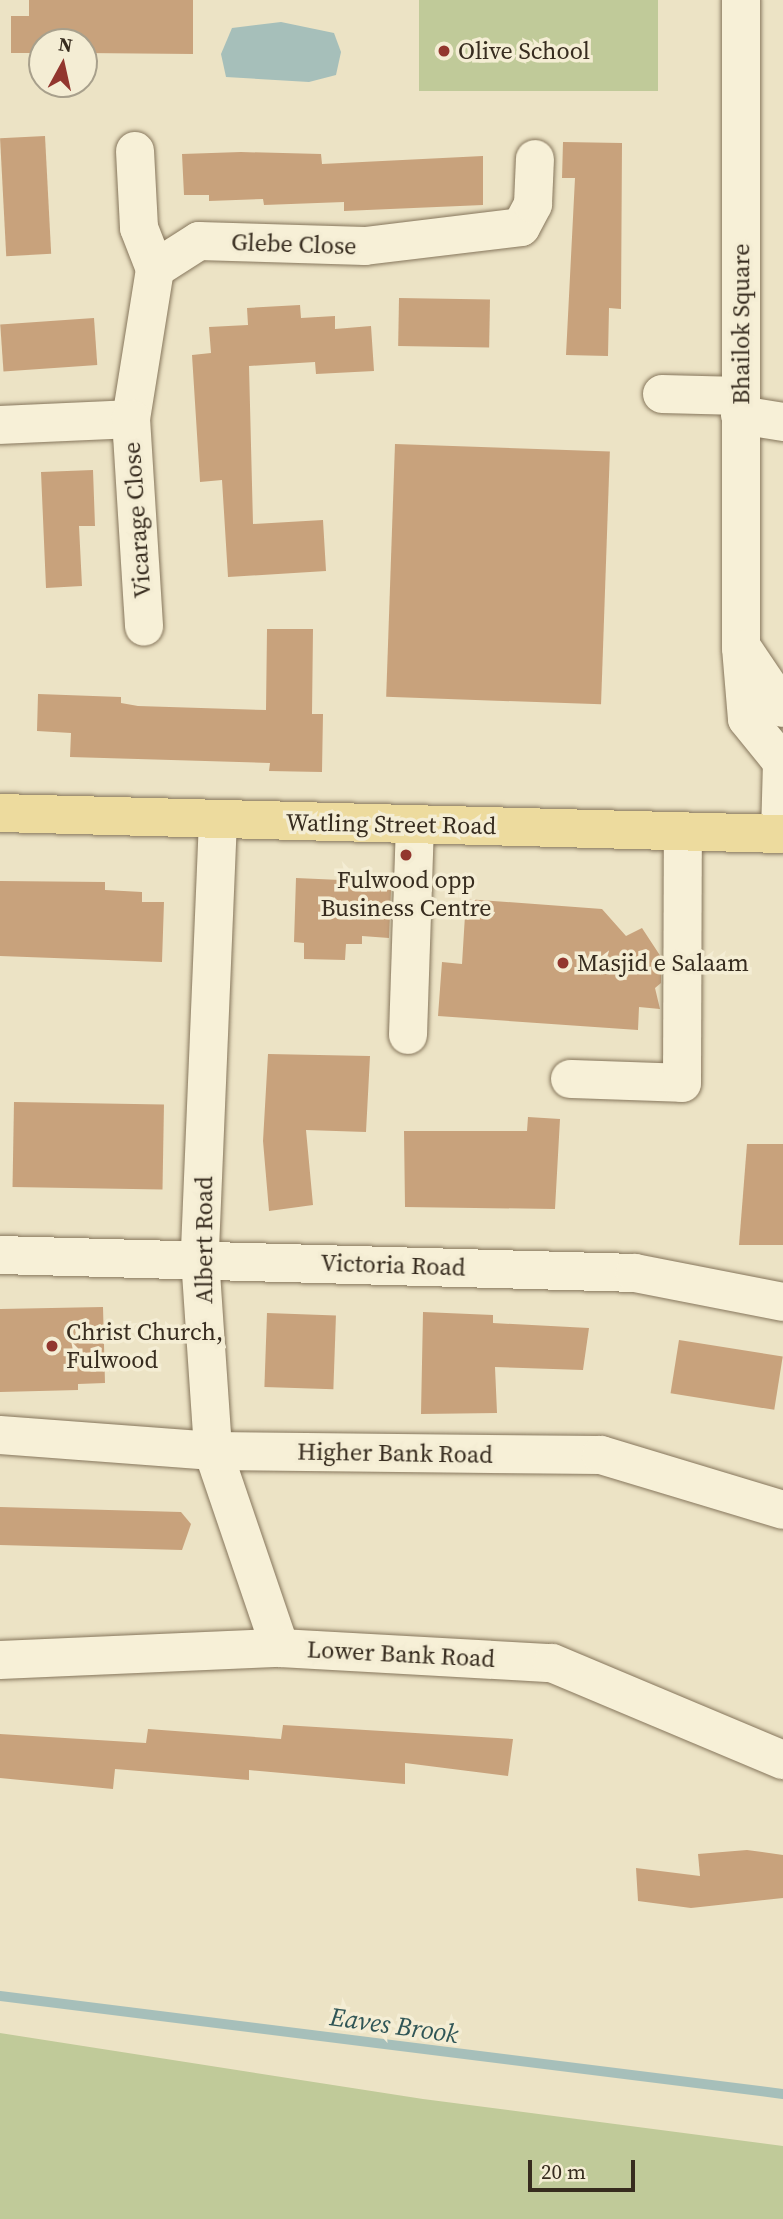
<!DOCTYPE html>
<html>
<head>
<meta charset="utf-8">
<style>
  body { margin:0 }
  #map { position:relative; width:783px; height:2219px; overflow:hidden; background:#ece3c5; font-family:"Source Serif 4",serif }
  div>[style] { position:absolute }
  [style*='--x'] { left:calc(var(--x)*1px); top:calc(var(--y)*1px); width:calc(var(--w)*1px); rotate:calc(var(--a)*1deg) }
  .green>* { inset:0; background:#c0ca99; transform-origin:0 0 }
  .water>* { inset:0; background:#a6bfba }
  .stream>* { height:10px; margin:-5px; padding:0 5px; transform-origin:5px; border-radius:5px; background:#a6bfba }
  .building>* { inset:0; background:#c8a27c; transform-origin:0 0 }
  .roads { filter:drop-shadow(0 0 2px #86765c) drop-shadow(0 0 2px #86765c) }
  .minor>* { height:38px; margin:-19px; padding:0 19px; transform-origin:19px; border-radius:19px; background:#f7f0d7 }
  .major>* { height:38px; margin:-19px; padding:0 19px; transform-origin:19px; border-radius:19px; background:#eddb9e }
  .dots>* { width:19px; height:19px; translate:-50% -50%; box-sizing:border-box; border:4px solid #f4edd4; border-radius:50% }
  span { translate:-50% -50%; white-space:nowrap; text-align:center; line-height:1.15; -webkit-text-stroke:7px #f4edd4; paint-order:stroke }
  .poi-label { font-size:24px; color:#372c1f }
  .left { translate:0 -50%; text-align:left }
  .street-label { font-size:24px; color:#372c1f }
  .water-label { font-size:26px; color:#2f5556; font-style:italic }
  .north { position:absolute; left:28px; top:28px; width:70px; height:70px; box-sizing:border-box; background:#f4edd4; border:2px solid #a8a08c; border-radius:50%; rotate:8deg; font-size:19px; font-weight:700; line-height:28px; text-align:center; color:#372c1f }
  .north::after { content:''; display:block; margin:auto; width:24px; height:32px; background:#92362e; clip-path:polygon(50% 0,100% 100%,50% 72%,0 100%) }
  .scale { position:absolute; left:528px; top:2160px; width:107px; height:32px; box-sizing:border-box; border:4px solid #372c1f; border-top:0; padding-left:9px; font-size:21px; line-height:24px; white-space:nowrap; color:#372c1f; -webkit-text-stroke:5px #f4edd4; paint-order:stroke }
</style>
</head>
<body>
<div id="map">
  <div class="green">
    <i style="left:419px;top:0;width:239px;height:91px"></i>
    <i style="clip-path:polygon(0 2033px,423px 2099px,783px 2146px,783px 2219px,0 2219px)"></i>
  </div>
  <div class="water">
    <i style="clip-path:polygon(281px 22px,334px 33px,341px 52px,336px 75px,309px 82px,226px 77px,221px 54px,232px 28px)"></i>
  </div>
  <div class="stream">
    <i style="--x:0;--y:1996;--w:789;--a:7.13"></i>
  </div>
  <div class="building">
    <i style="clip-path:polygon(29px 0,193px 0,193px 54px,84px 53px,84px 42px,42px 42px,42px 53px,11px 53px,11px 16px,29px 16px)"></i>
    <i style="left:45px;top:136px;width:118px;height:45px;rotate:87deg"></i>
    <i style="clip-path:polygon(563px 142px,622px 143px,621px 309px,609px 308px,608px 356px,566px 355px,575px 178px,562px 178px)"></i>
    <i style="clip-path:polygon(241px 152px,321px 154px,322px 164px,483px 156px,483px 205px,344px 211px,344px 202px,264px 205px,263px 199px,209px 201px,209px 195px,184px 195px,182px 154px)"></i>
    <i style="left:399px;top:298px;width:91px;height:48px;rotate:1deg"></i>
    <i style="clip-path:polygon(300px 305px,301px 318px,335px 316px,335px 329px,371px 326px,374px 371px,316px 374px,315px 362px,249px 366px,253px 524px,323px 520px,326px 571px,228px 577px,222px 480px,200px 482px,192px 355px,211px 353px,209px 327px,248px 325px,247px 308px)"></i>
    <i style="left:94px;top:318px;width:47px;height:94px;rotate:86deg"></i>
    <i style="left:395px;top:444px;width:215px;height:253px;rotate:2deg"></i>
    <i style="clip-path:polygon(93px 470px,95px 526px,79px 526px,82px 586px,46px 588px,41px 472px)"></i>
    <i style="clip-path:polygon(267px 629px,313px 629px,312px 714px,323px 714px,322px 772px,269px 771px,270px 763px,70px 757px,71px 733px,37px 731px,38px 694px,121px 697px,121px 703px,138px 706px,266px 710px)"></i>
    <i style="clip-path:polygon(296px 878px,363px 881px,363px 888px,391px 890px,389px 938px,362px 936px,362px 944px,346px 944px,345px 960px,304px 959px,304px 943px,294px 942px)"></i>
    <i style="clip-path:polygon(0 881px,105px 882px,105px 890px,142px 892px,142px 902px,164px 902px,162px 962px,0 956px)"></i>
    <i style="clip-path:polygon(466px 899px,602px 909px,626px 936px,642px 928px,661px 957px,661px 983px,655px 988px,660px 1009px,639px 1007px,638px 1030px,438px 1016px,442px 962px,462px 964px)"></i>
    <i style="clip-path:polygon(268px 1054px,370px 1056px,366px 1132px,306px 1130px,313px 1205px,269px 1211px,263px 1141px)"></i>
    <i style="left:14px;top:1102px;width:150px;height:85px;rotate:1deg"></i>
    <i style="clip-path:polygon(528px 1117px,560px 1119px,555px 1209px,405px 1207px,404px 1131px,527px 1131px)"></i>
    <i style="clip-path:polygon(747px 1144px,783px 1144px,783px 1245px,739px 1245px)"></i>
    <i style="clip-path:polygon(103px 1307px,105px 1383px,78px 1384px,78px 1390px,0 1392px,0 1309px)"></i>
    <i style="clip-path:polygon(423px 1312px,493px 1315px,493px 1323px,589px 1328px,583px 1370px,495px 1367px,497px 1413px,421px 1414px)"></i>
    <i style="left:267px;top:1313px;width:69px;height:74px;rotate:2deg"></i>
    <i style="left:679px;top:1340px;width:105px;height:54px;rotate:9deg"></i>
    <i style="clip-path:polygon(0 1507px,181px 1512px,191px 1524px,182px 1550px,0 1545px)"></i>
    <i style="clip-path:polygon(283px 1725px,513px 1739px,508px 1776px,405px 1763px,405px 1784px,249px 1770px,249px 1780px,115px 1769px,113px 1789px,0 1778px,0 1734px,146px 1743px,148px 1729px,281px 1739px)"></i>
    <i style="clip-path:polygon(747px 1850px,783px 1855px,783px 1898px,691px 1908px,638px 1901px,636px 1868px,700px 1876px,698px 1854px)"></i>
  </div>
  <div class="roads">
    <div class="minor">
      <i style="--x:741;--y:0;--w:648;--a:90"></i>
      <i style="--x:741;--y:648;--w:71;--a:85.2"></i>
      <i style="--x:747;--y:719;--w:55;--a:50.9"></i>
      <i style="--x:782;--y:762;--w:71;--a:91.6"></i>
      <i style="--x:135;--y:151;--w:77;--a:87"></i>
      <i style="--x:139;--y:228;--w:44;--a:68.7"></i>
      <i style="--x:662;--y:394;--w:79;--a:1.5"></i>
      <i style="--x:740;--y:415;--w:44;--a:9.2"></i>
      <i style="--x:131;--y:419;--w:152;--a:-80.9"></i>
      <i style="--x:155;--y:269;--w:52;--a:-32.5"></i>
      <i style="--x:199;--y:241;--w:166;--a:1.7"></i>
      <i style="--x:365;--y:246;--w:157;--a:-6.9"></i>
      <i style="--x:521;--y:227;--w:26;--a:-62"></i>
      <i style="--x:533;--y:204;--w:45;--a:-87.5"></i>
      <i style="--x:0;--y:425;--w:131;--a:-2.6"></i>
      <i style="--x:131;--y:419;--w:208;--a:86.4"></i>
      <i style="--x:743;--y:649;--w:71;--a:55.9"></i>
      <i style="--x:218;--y:820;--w:438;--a:92.4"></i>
      <i style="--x:200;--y:1258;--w:193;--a:86.1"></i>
      <i style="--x:213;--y:1451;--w:208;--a:71.2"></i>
      <i style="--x:408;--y:1035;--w:210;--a:-88.1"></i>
      <i style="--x:570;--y:1079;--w:112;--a:2"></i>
      <i style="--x:682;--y:1083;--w:252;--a:-89.8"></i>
      <i style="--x:0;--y:1255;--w:635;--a:1.62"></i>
      <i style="--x:635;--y:1273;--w:151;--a:11.1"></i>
      <i style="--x:0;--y:1435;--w:214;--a:4.3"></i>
      <i style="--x:213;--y:1451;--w:388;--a:0.6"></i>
      <i style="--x:601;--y:1455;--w:190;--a:16.8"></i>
      <i style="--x:0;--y:1660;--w:280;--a:-2.5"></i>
      <i style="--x:280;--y:1648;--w:272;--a:3.2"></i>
      <i style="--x:552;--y:1663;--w:251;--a:22.8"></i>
    </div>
    <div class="major">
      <i style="--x:0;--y:813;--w:783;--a:1.54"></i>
    </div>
  </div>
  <div class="dots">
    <i style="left:444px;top:51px;background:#92362e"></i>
    <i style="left:406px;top:855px;background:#92362e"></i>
    <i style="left:563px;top:963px;background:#92362e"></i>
    <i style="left:52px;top:1346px;background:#92362e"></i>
  </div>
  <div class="poi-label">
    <span class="left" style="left:458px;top:51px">Olive School</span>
    <span style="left:406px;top:894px">Fulwood opp<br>Business Centre</span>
    <span class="left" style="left:577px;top:963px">Masjid e Salaam</span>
    <span class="left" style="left:66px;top:1346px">Christ Church,<br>Fulwood</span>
  </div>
  <div class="street-label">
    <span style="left:294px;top:244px;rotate:2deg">Glebe Close</span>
    <span style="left:741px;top:324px;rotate:-90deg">Bhailok Square</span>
    <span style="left:137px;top:520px;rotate:-94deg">Vicarage Close</span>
    <span style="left:391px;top:824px;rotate:1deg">Watling Street Road</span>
    <span style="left:204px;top:1240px;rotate:-90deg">Albert Road</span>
    <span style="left:393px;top:1265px;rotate:2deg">Victoria Road</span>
    <span style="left:395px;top:1453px;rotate:1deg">Higher Bank Road</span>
    <span style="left:401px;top:1654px;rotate:3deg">Lower Bank Road</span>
  </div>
  <div class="water-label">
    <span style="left:394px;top:2026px;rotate:8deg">Eaves Brook</span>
  </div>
  <div class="north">N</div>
  <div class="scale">20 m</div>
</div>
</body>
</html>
